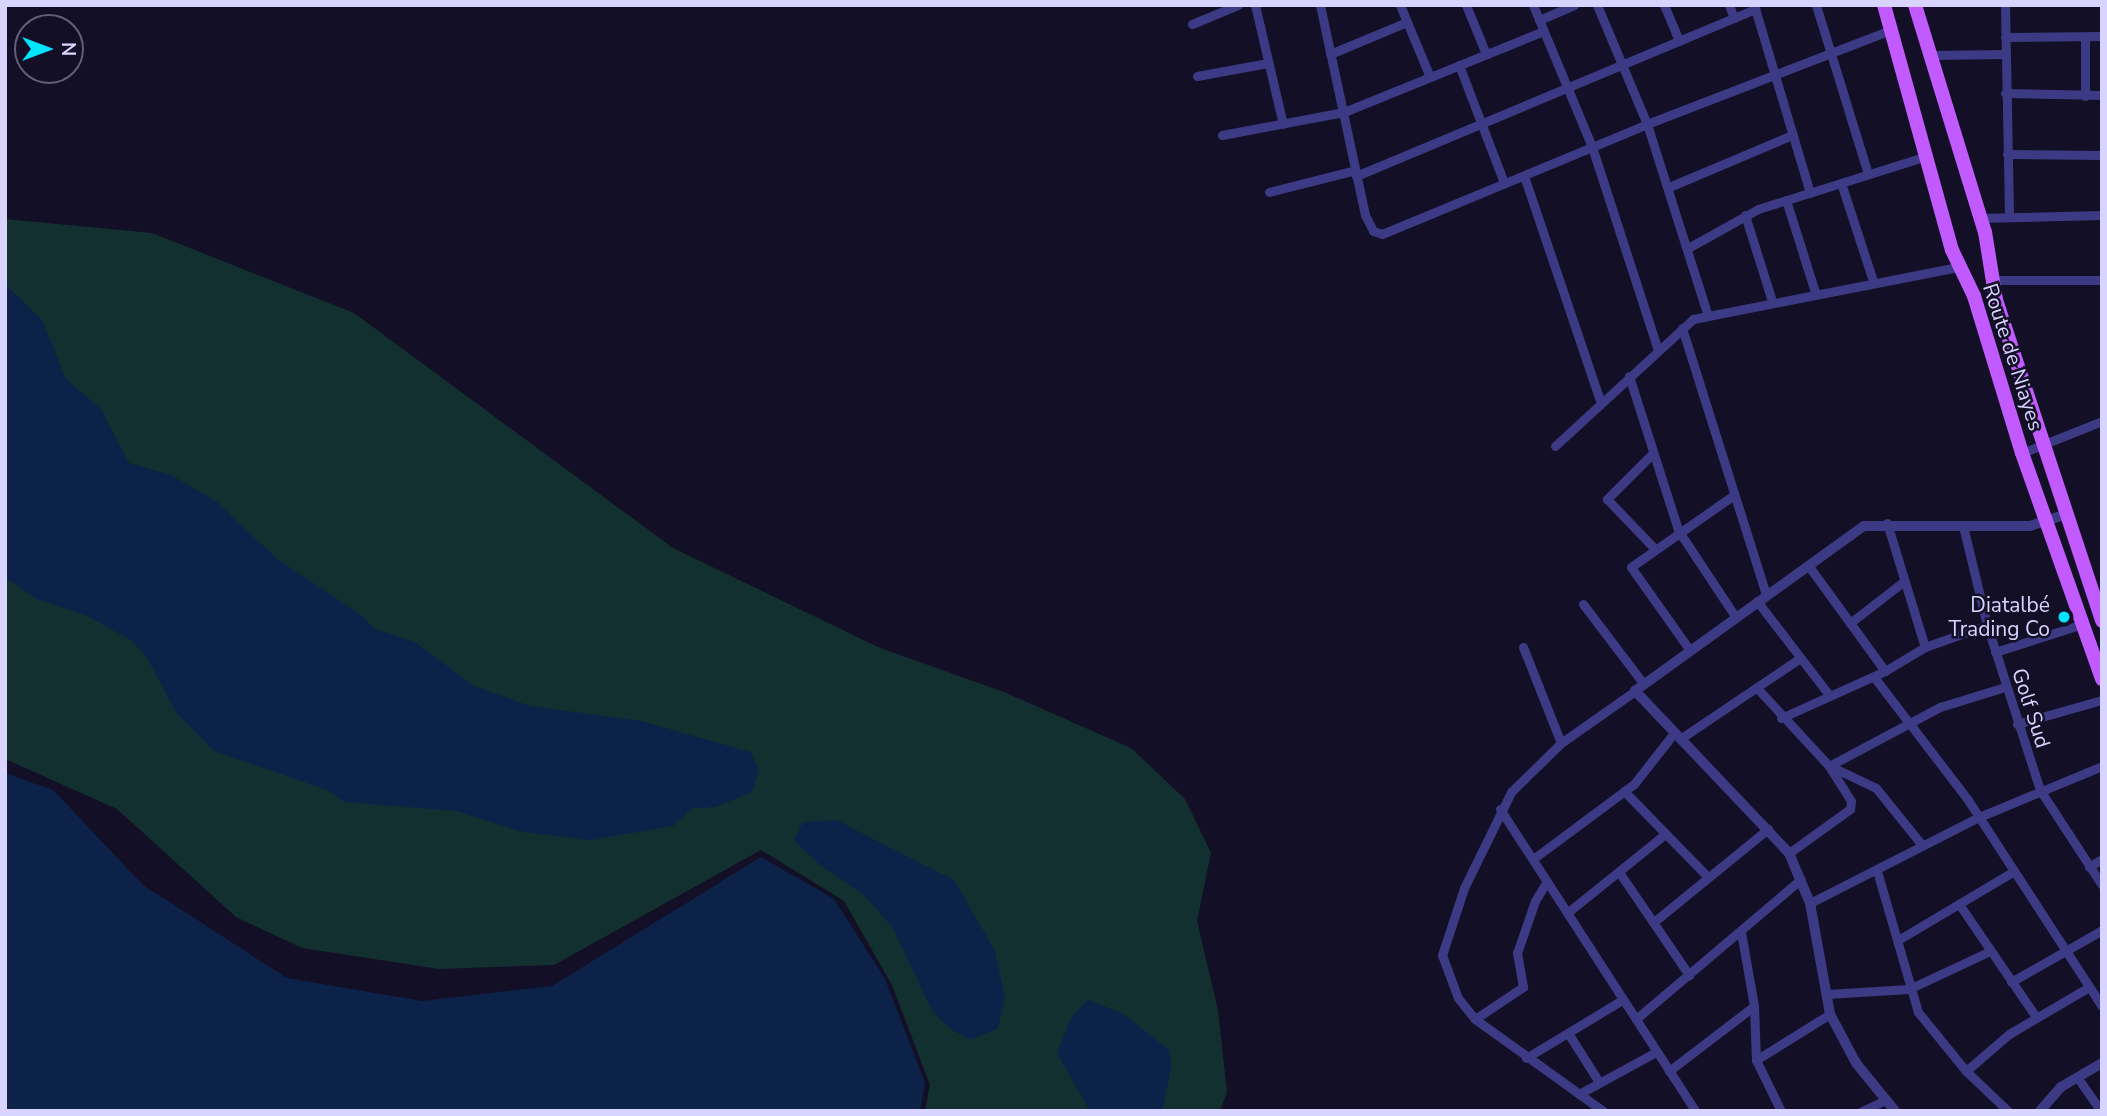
<!DOCTYPE html>
<html>
<head>
<meta charset="utf-8">
<style>
  body { margin:0 }
  #map { position:relative; width:2107px; height:1116px; overflow:hidden; background:#130f26; font-family:"Nunito Sans",sans-serif }
  div>[style] { position:absolute }
  [style*='--x'] { left:calc(var(--x)*1px); top:calc(var(--y)*1px); width:calc(var(--w)*1px); rotate:calc(var(--a)*1deg) }
  .green>* { inset:0; background:#12302f }
  .water>* { inset:0; background:#0c2248 }
  .minor>* { height:9px; margin:-4.5px; padding:0 4.5px; transform-origin:4.5px; border-radius:4.5px; background:#3d3a85 }
  .tertiary>* { height:10px; margin:-5px; padding:0 5px; transform-origin:5px; border-radius:5px; background:#3d3a85 }
  .primary>* { height:14px; margin:-7px; padding:0 7px; transform-origin:7px; border-radius:7px; background:#c25bff }
  .dots>* { width:19px; height:19px; translate:-50% -50%; box-sizing:border-box; border:4px solid #130f26; border-radius:50% }
  span { translate:-50% -50%; white-space:nowrap; text-align:center; line-height:1.15; -webkit-text-stroke:5px #130f26; paint-order:stroke }
  .street-label { font-size:21px; color:#d9d4ff }
  .poi-label { font-size:21px; color:#d9d4ff }
  .right { translate:-100% -50%; text-align:right }
  .frame { position:absolute; inset:0; border:7px solid #d9d4ff; pointer-events:none }
  .north { position:absolute; left:14px; top:14px; width:70px; height:70px; box-sizing:border-box; background:#130f26; border:2px solid #625e7d; border-radius:50%; rotate:90deg; font-size:19px; font-weight:700; line-height:28px; text-align:center; color:#d9d4ff }
  .north::after { content:''; display:block; margin:auto; width:24px; height:32px; background:#00e5ff; clip-path:polygon(50% 0,100% 100%,50% 72%,0 100%) }
</style>
</head>
<body>
<div id="map">
  <div class="green">
    <i style="clip-path:polygon(5px 219px,152px 233px,354px 313px,673px 548px,880px 648px,1004px 692px,1131px 748px,1185px 799px,1211px 853px,1197px 921px,1218px 1010px,1227px 1092px,1220px 1111px,925px 1111px,930px 1085px,892px 985px,844px 901px,761px 850px,554px 965px,439px 969px,302px 948px,236px 917px,117px 809px,5px 759px)"></i>
  </div>
  <div class="water">
    <i style="clip-path:polygon(5px 284px,42px 320px,66px 379px,101px 409px,129px 463px,171px 475px,217px 502px,276px 558px,360px 614px,375px 629px,415px 642px,474px 686px,530px 706px,641px 721px,750px 752px,759px 769px,752px 792px,715px 807px,692px 808px,673px 826px,591px 840px,522px 832px,457px 811px,345px 802px,327px 790px,214px 751px,177px 714px,146px 656px,131px 640px,85px 615px,37px 599px,5px 577px)"></i>
    <i style="clip-path:polygon(5px 773px,53px 790px,143px 885px,287px 978px,422px 1001px,552px 986px,761px 857px,834px 899px,885px 979px,925px 1083px,920px 1111px,5px 1111px)"></i>
    <i style="clip-path:polygon(836px 820px,954px 880px,994px 949px,1005px 997px,998px 1028px,971px 1040px,952px 1030px,932px 1011px,893px 928px,863px 894px,820px 865px,794px 840px,803px 822px)"></i>
    <i style="clip-path:polygon(1088px 1000px,1122px 1013px,1168px 1049px,1172px 1064px,1162px 1111px,1090px 1111px,1057px 1053px,1071px 1018px)"></i>
  </div>
  <div class="minor">
    <i style="--x:1255;--y:5;--w:122;--a:76.8"></i>
    <i style="--x:1320;--y:5;--w:215;--a:77.9"></i>
    <i style="--x:1365;--y:215;--w:18;--a:63"></i>
    <i style="--x:1373;--y:231;--w:9;--a:18"></i>
    <i style="--x:1382;--y:234;--w:287;--a:-22.5"></i>
    <i style="--x:1647;--y:124;--w:261;--a:-21.1"></i>
    <i style="--x:1400;--y:5;--w:78;--a:67.4"></i>
    <i style="--x:1466;--y:5;--w:53;--a:67.8"></i>
    <i style="--x:1533;--y:5;--w:154;--a:67.4"></i>
    <i style="--x:1592;--y:147;--w:213;--a:72"></i>
    <i style="--x:1597;--y:5;--w:129;--a:67.2"></i>
    <i style="--x:1647;--y:124;--w:198;--a:72.4"></i>
    <i style="--x:1664;--y:5;--w:39;--a:67"></i>
    <i style="--x:1729;--y:5;--w:14;--a:69"></i>
    <i style="--x:1754;--y:5;--w:196;--a:73.4"></i>
    <i style="--x:1816;--y:5;--w:177;--a:72.9"></i>
    <i style="--x:2005;--y:5;--w:212;--a:88.9"></i>
    <i style="--x:1539;--y:20;--w:38;--a:-23"></i>
    <i style="--x:1192;--y:24;--w:50;--a:-22.4"></i>
    <i style="--x:2005;--y:37;--w:97;--a:-0.6"></i>
    <i style="--x:1330;--y:54;--w:83;--a:-22.6"></i>
    <i style="--x:1930;--y:55;--w:75;--a:-0.8"></i>
    <i style="--x:1459;--y:65;--w:126;--a:69.1"></i>
    <i style="--x:1197;--y:76;--w:72;--a:-10.4"></i>
    <i style="--x:2005;--y:93;--w:97;--a:1.2"></i>
    <i style="--x:2085;--y:96;--w:59;--a:-90"></i>
    <i style="--x:1222;--y:135;--w:124;--a:-10.7"></i>
    <i style="--x:1344;--y:112;--w:215;--a:-22.1"></i>
    <i style="--x:2007;--y:154;--w:95;--a:0.6"></i>
    <i style="--x:1356;--y:176;--w:433;--a:-22.7"></i>
    <i style="--x:1524;--y:176;--w:237;--a:71.3"></i>
    <i style="--x:1841;--y:183;--w:103;--a:71.9"></i>
    <i style="--x:1669;--y:187;--w:134;--a:-22.9"></i>
    <i style="--x:1269;--y:192;--w:89;--a:-14.3"></i>
    <i style="--x:1786;--y:200;--w:96;--a:72.5"></i>
    <i style="--x:1745;--y:215;--w:90;--a:72.6"></i>
    <i style="--x:1981;--y:218;--w:121;--a:-1.4"></i>
    <i style="--x:1688;--y:248;--w:80;--a:-29.1"></i>
    <i style="--x:1758;--y:209;--w:177;--a:-17.4"></i>
    <i style="--x:1992;--y:280;--w:110;--a:0"></i>
    <i style="--x:1682;--y:328;--w:279;--a:72.5"></i>
    <i style="--x:1629;--y:376;--w:162;--a:72.3"></i>
    <i style="--x:1678;--y:530;--w:103;--a:56.5"></i>
    <i style="--x:1555;--y:446;--w:188;--a:-42.6"></i>
    <i style="--x:1693;--y:319;--w:270;--a:-11.1"></i>
    <i style="--x:2022;--y:453;--w:86;--a:-21.8"></i>
    <i style="--x:1652;--y:454;--w:64;--a:135"></i>
    <i style="--x:1607;--y:499;--w:66;--a:46.2"></i>
    <i style="--x:1887;--y:523;--w:130;--a:73"></i>
    <i style="--x:1963;--y:526;--w:102;--a:76.4"></i>
    <i style="--x:1987;--y:625;--w:173;--a:72.2"></i>
    <i style="--x:2040;--y:790;--w:113;--a:56.9"></i>
    <i style="--x:1808;--y:565;--w:131;--a:54"></i>
    <i style="--x:1757;--y:601;--w:118;--a:52.5"></i>
    <i style="--x:1583;--y:604;--w:99;--a:52.8"></i>
    <i style="--x:1850;--y:623;--w:67;--a:-37.7"></i>
    <i style="--x:1523;--y:647;--w:103;--a:68.4"></i>
    <i style="--x:1689;--y:649;--w:100;--a:-125.3"></i>
    <i style="--x:1631;--y:567;--w:126;--a:-35"></i>
    <i style="--x:1995;--y:652;--w:92;--a:-17.7"></i>
    <i style="--x:1874;--y:677;--w:155;--a:52.6"></i>
    <i style="--x:1968;--y:800;--w:246;--a:57"></i>
    <i style="--x:1757;--y:688;--w:106;--a:47.3"></i>
    <i style="--x:1829;--y:766;--w:41;--a:57.8"></i>
    <i style="--x:1851;--y:801;--w:8;--a:97"></i>
    <i style="--x:1850;--y:809;--w:75;--a:144.2"></i>
    <i style="--x:1781;--y:718;--w:114;--a:-24.3"></i>
    <i style="--x:1885;--y:671;--w:47;--a:-31"></i>
    <i style="--x:1925;--y:647;--w:66;--a:-19.5"></i>
    <i style="--x:2017;--y:724;--w:88;--a:-15.8"></i>
    <i style="--x:1680;--y:739;--w:145;--a:-34"></i>
    <i style="--x:1829;--y:766;--w:126;--a:-28"></i>
    <i style="--x:1940;--y:707;--w:68;--a:-17.1"></i>
    <i style="--x:1830;--y:766;--w:51;--a:25.6"></i>
    <i style="--x:1876;--y:788;--w:73;--a:51.1"></i>
    <i style="--x:1624;--y:791;--w:120;--a:45.7"></i>
    <i style="--x:1500;--y:809;--w:359;--a:57.1"></i>
    <i style="--x:1533;--y:859;--w:126;--a:-36.6"></i>
    <i style="--x:1634;--y:784;--w:65;--a:-51.9"></i>
    <i style="--x:2089;--y:867;--w:15;--a:-32"></i>
    <i style="--x:1877;--y:871;--w:147;--a:73.8"></i>
    <i style="--x:1918;--y:1012;--w:76;--a:50.9"></i>
    <i style="--x:1966;--y:1071;--w:58;--a:43.6"></i>
    <i style="--x:1619;--y:872;--w:125;--a:55.8"></i>
    <i style="--x:1810;--y:903;--w:190;--a:-27"></i>
    <i style="--x:1979;--y:817;--w:133;--a:-22.5"></i>
    <i style="--x:1959;--y:904;--w:137;--a:55.7"></i>
    <i style="--x:1567;--y:913;--w:124;--a:-38.8"></i>
    <i style="--x:1655;--y:921;--w:146;--a:-39.2"></i>
    <i style="--x:1741;--y:932;--w:75;--a:80"></i>
    <i style="--x:1754;--y:1006;--w:54;--a:87.9"></i>
    <i style="--x:1756;--y:1060;--w:57;--a:63.9"></i>
    <i style="--x:1898;--y:940;--w:131;--a:-30.7"></i>
    <i style="--x:2011;--y:982;--w:105;--a:-29.7"></i>
    <i style="--x:1827;--y:994;--w:82;--a:-3.5"></i>
    <i style="--x:1909;--y:989;--w:89;--a:-25.1"></i>
    <i style="--x:1475;--y:1019;--w:58;--a:-33.7"></i>
    <i style="--x:1523;--y:987;--w:35;--a:-100"></i>
    <i style="--x:1517;--y:953;--w:55;--a:-70.9"></i>
    <i style="--x:1535;--y:901;--w:23;--a:-59"></i>
    <i style="--x:1636;--y:1019;--w:216;--a:-40.3"></i>
    <i style="--x:1568;--y:1033;--w:58;--a:57.7"></i>
    <i style="--x:1526;--y:1058;--w:112;--a:-31.1"></i>
    <i style="--x:1756;--y:1060;--w:87;--a:-31.9"></i>
    <i style="--x:1669;--y:1071;--w:107;--a:-37.4"></i>
    <i style="--x:1966;--y:1071;--w:57;--a:-40.7"></i>
    <i style="--x:2009;--y:1034;--w:93;--a:-30.4"></i>
    <i style="--x:2077;--y:1077;--w:42;--a:54.8"></i>
    <i style="--x:1579;--y:1094;--w:88;--a:-28.6"></i>
    <i style="--x:1603;--y:1111;--w:158;--a:-144.3"></i>
    <i style="--x:1475;--y:1019;--w:27;--a:-129"></i>
    <i style="--x:1458;--y:998;--w:46;--a:-110.4"></i>
    <i style="--x:1442;--y:955;--w:71;--a:-71.8"></i>
    <i style="--x:1464;--y:888;--w:107;--a:-63.9"></i>
    <i style="--x:1511;--y:792;--w:70;--a:-44.4"></i>
    <i style="--x:1561;--y:743;--w:90;--a:-35.1"></i>
    <i style="--x:1862;--y:1111;--w:26;--a:-25"></i>
  </div>
  <div class="tertiary">
    <i style="--x:1895;--y:1111;--w:62;--a:-129.1"></i>
    <i style="--x:1856;--y:1063;--w:55;--a:-118"></i>
    <i style="--x:1830;--y:1014;--w:113;--a:-100.2"></i>
    <i style="--x:1810;--y:903;--w:54;--a:-112.8"></i>
    <i style="--x:1789;--y:853;--w:224;--a:-133.5"></i>
    <i style="--x:1635;--y:691;--w:282;--a:-35.8"></i>
    <i style="--x:1864;--y:526;--w:166;--a:0"></i>
    <i style="--x:2030;--y:526;--w:39;--a:-18"></i>
    <i style="--x:2040;--y:1111;--w:32;--a:-49"></i>
    <i style="--x:2061;--y:1087;--w:48;--a:-30.3"></i>
  </div>
  <div class="primary">
    <i style="--x:1884;--y:5;--w:254;--a:74.5"></i>
    <i style="--x:1952;--y:250;--w:51;--a:64.4"></i>
    <i style="--x:1974;--y:296;--w:164;--a:73"></i>
    <i style="--x:2022;--y:453;--w:240;--a:70.5"></i>
    <i style="--x:1915;--y:5;--w:238;--a:72.9"></i>
    <i style="--x:1985;--y:232;--w:69;--a:80.8"></i>
    <i style="--x:1996;--y:300;--w:338;--a:71.7"></i>
  </div>
  <div class="dots">
    <i style="left:2064px;top:617px;background:#00e5ff"></i>
  </div>
  <div class="street-label">
    <span style="left:2013px;top:357px;rotate:72deg">Route de Niayes</span>
    <span style="left:2031px;top:708px;rotate:72deg">Golf Sud</span>
  </div>
  <div class="poi-label">
    <span class="right" style="left:2050px;top:617px">Diatalbé<br>Trading Co</span>
  </div>
  <div class="frame"></div>
  <div class="north">N</div>
</div>
</body>
</html>
